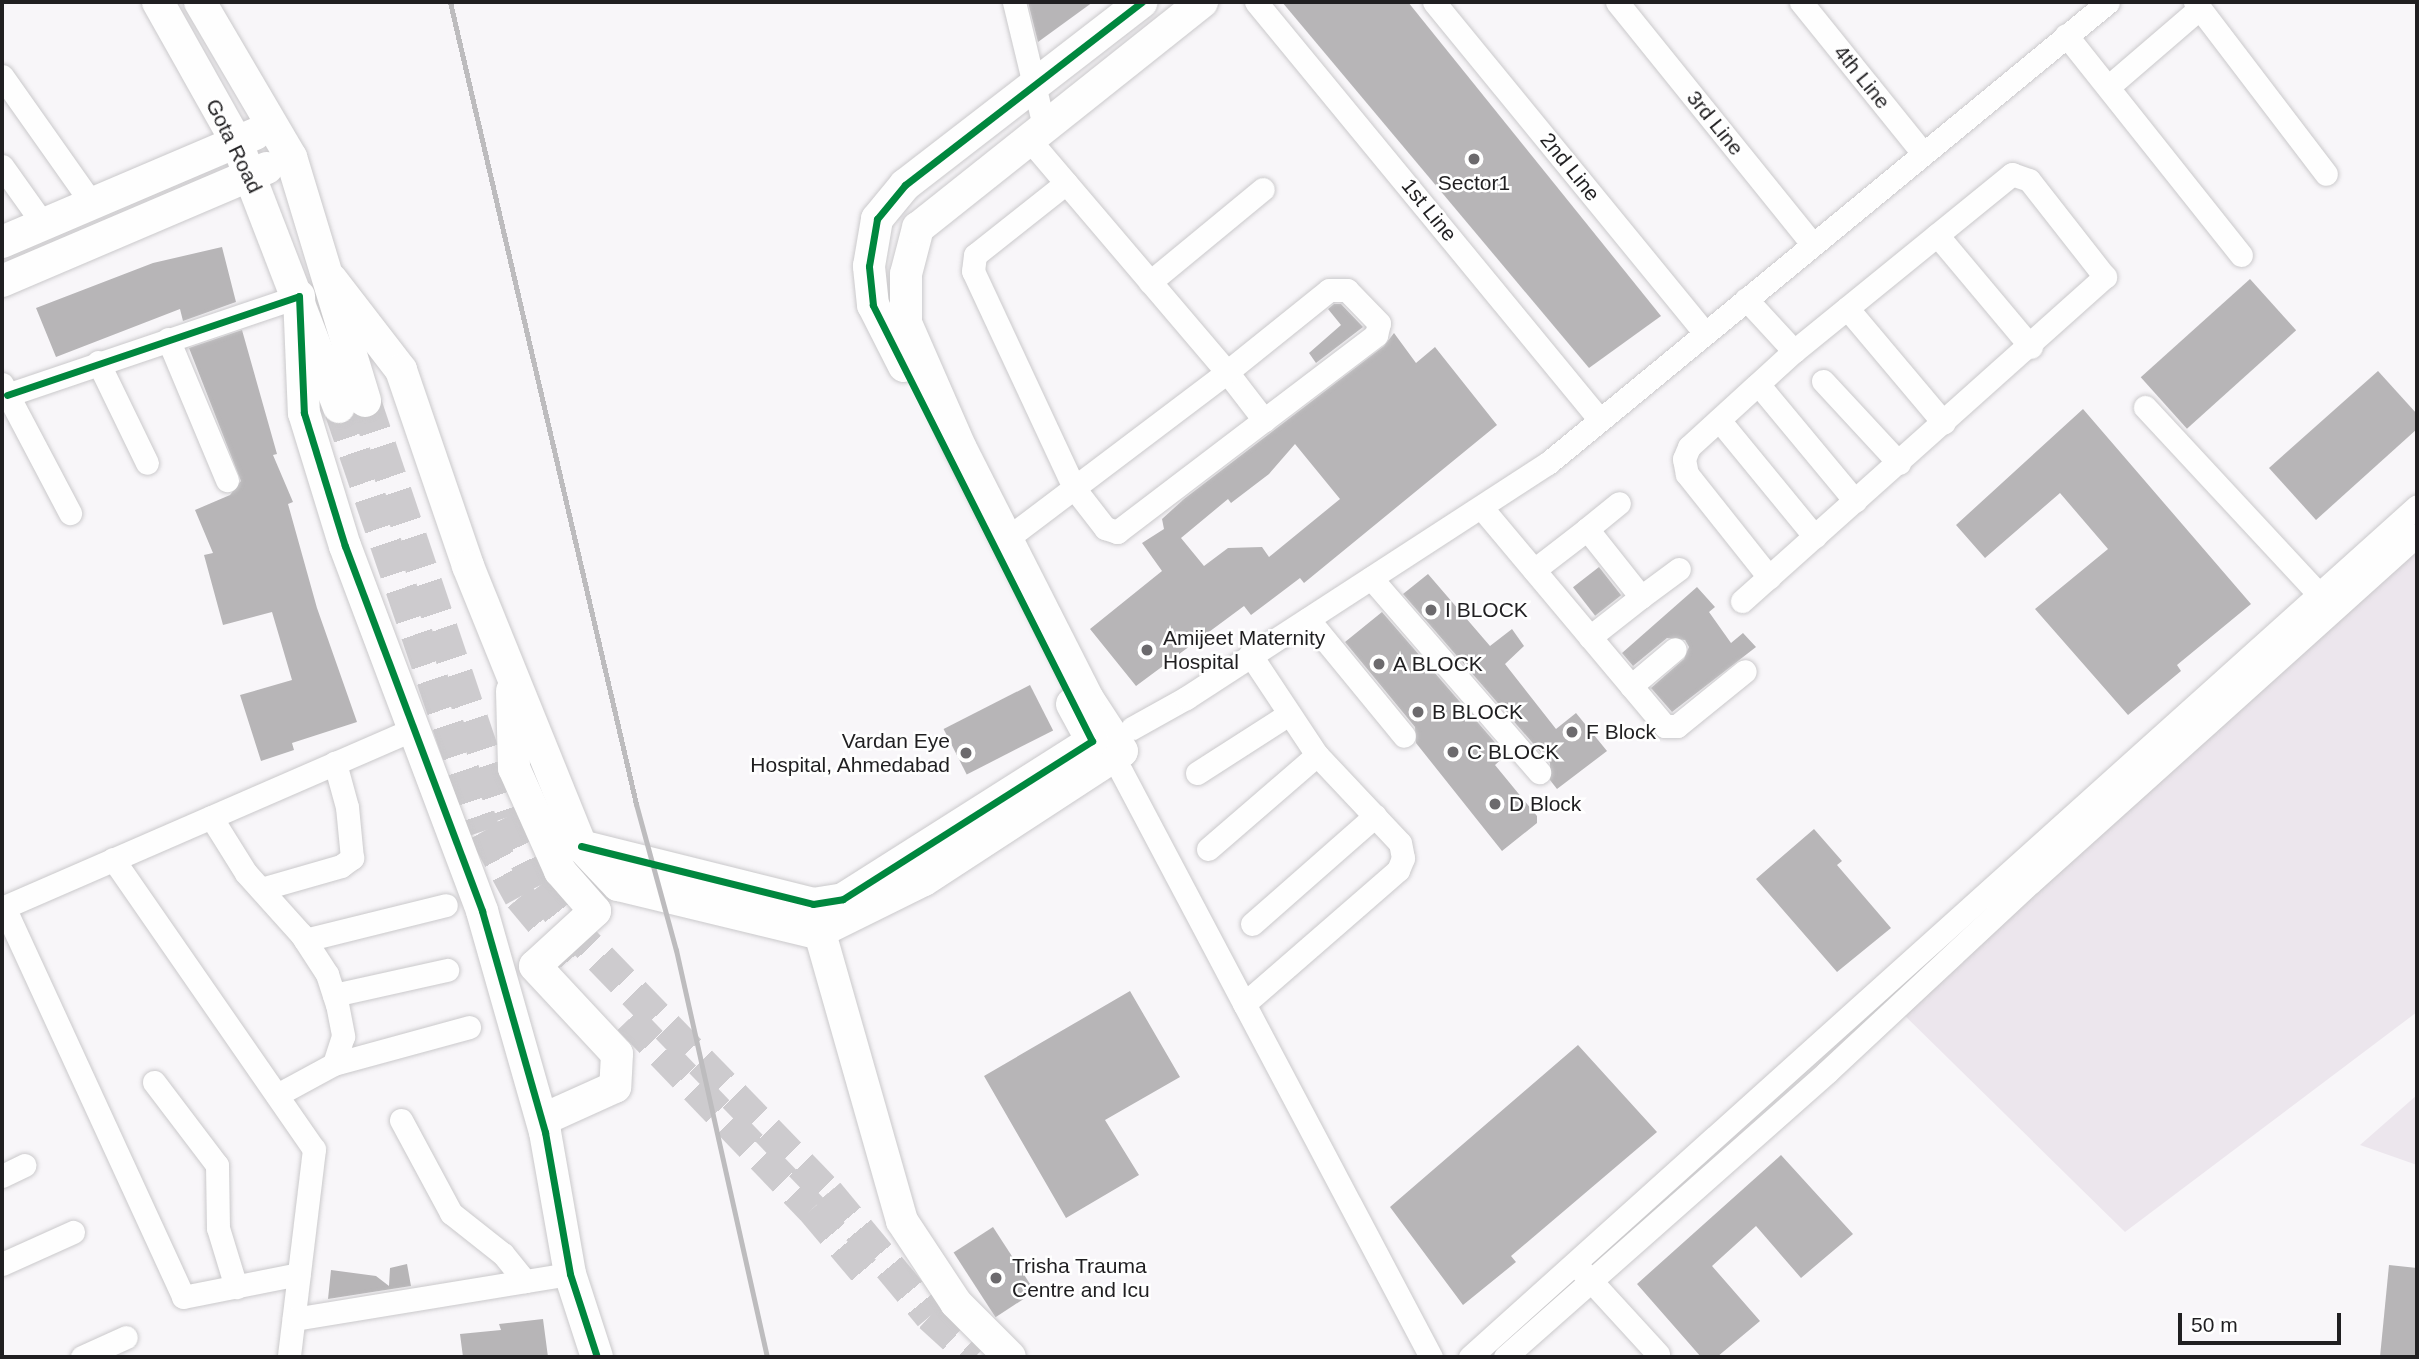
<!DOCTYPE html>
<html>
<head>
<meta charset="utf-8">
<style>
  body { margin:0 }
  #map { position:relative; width:2419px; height:1359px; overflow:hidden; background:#f8f6f9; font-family:Arial,sans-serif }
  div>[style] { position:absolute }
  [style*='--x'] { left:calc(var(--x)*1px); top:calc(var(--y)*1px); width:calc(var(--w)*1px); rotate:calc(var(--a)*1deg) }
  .built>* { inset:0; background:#ece6ed }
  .building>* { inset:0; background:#b7b5b7; transform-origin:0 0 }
  .secondary-tunnel>* { height:32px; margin-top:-16px; transform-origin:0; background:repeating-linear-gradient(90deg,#cdcbce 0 32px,transparent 0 48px) }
  .roads { filter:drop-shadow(0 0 2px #cac9cb) drop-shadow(0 0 2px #cac9cb) }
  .street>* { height:23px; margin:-11.5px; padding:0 11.5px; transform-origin:11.5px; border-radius:11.5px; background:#fefefe }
  .secondary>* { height:32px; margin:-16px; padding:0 16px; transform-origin:16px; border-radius:16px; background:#fefefe }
  .rail>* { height:5px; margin:-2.5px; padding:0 2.5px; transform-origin:2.5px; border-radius:2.5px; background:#bdbcbe }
  .cycleway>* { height:7px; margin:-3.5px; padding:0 3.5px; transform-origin:3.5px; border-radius:3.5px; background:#00873e }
  .dots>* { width:19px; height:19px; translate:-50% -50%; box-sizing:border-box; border:4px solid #fff; border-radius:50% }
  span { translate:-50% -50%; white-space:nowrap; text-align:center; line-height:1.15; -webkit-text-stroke:5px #fff; paint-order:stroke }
  .street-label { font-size:21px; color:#201f21 }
  .poi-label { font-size:21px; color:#201f21 }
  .left { translate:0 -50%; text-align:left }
  .right { translate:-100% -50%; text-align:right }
  .frame { position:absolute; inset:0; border:4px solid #201f21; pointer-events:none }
  .scale { position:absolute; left:2178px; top:1313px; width:163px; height:32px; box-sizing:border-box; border:4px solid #201f21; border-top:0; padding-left:9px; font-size:21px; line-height:24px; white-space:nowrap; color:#201f21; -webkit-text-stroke:5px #fff; paint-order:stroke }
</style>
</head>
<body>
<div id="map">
  <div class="built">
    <i style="clip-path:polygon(2417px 543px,2417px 1012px,2125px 1232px,1897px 1008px)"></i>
    <i style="clip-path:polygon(2417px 1095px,2417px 1165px,2360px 1145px)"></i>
  </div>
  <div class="building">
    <i style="clip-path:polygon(1028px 2px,1093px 2px,1038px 42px)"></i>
    <i style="clip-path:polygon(1282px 2px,1408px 2px,1661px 316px,1589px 368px)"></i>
    <i style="clip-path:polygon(222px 247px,236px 302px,183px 321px,180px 309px,56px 357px,36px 308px,153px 263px)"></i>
    <i style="left:2250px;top:279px;width:69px;height:147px;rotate:48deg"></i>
    <i style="clip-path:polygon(1334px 304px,1341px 304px,1363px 327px,1316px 363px,1309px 353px,1341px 325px,1328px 309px)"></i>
    <i style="clip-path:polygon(242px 330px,277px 454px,273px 455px,293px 502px,288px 504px,317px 608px,357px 722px,292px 743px,294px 750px,261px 761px,240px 695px,292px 680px,272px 612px,223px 625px,204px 555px,213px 553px,195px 510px,230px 495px,241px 481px,189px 348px)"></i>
    <i style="clip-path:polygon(evenodd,1394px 333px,1416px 363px,1435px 347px,1497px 425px,1304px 583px,1300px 578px,1251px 615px,1244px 606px,1136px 686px,1090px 629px,1162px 571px,1142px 543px,1164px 529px,1162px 519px,1184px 499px,1384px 346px,1394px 333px,1295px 444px,1340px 499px,1269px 557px,1262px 547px,1228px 548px,1204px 566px,1181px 538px,1228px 499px,1231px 503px,1269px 474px,1295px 444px)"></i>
    <i style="clip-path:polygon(2378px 371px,2417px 414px,2417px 429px,2316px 520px,2269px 468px)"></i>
    <i style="clip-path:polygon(2083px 409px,2251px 604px,2177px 665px,2181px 671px,2128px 715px,2035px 609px,2108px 549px,2060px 493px,1985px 558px,1956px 525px)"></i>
    <i style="left:1599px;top:567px;width:36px;height:33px;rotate:52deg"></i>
    <i style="clip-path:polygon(1428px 574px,1490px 646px,1512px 629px,1524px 646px,1505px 664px,1556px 729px,1576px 713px,1607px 751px,1557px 789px,1550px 780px,1550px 763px,1403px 594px)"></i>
    <i style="clip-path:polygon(1697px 587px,1715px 607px,1709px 612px,1731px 643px,1743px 633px,1756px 647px,1672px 712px,1651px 688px,1684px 659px,1689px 647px,1685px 640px,1667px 638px,1633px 666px,1622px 653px)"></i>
    <i style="clip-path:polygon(1382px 612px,1506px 755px,1495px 765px,1537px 816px,1537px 823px,1502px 851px,1416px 743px,1415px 727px,1345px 642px)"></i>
    <i style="left:1030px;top:685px;width:51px;height:97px;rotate:63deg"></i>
    <i style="clip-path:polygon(1814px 829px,1842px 861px,1837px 865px,1891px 928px,1837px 972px,1756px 879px)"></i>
    <i style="clip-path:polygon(1130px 991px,1180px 1077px,1105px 1120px,1139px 1175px,1066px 1218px,984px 1076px)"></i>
    <i style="clip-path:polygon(1578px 1045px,1657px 1132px,1511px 1256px,1516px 1262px,1463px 1305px,1390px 1207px)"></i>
    <i style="clip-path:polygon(1781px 1155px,1853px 1234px,1801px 1278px,1756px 1226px,1712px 1266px,1760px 1321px,1717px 1357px,1701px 1357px,1637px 1284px)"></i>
    <i style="left:993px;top:1227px;width:77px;height:47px;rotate:57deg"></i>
    <i style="clip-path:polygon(407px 1264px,411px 1286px,328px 1299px,331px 1270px,376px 1276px,389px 1286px,390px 1268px)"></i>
    <i style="clip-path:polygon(2389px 1265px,2417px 1268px,2417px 1357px,2380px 1357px)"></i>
    <i style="clip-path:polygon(543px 1319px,548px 1357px,463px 1357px,460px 1334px,501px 1330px,499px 1324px)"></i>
  </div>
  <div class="secondary-tunnel">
    <i style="--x:365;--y:401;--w:440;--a:71.4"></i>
    <i style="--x:505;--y:818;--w:76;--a:64.4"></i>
    <i style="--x:538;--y:887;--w:47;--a:51.9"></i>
    <i style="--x:567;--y:924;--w:375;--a:45.9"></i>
    <i style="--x:828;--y:1193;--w:160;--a:50.3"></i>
    <i style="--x:930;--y:1316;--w:61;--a:42.3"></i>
    <i style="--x:339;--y:407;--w:448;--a:71.1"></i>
    <i style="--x:484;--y:831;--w:75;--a:61.4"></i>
    <i style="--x:520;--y:897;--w:87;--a:50.1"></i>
    <i style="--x:629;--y:1019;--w:264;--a:46.1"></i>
    <i style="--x:812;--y:1209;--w:84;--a:49.8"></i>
  </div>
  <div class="roads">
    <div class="street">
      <i style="--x:1014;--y:2;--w:128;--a:76.4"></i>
      <i style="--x:1256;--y:2;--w:541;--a:50.55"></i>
      <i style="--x:1434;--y:2;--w:428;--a:50.7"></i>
      <i style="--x:1617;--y:2;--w:311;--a:51.1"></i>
      <i style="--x:1801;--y:2;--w:194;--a:51.1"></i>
      <i style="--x:2195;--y:2;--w:216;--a:52.7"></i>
      <i style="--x:2066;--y:35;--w:281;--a:51.5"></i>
      <i style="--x:2;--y:76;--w:158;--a:54.8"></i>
      <i style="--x:2108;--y:87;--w:121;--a:-40.7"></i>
      <i style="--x:2;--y:166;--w:72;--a:54.6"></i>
      <i style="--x:1066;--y:183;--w:116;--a:141.6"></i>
      <i style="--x:975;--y:255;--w:16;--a:97"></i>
      <i style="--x:973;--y:271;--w:239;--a:65"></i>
      <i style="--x:1074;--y:488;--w:51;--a:52.2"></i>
      <i style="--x:1105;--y:528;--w:13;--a:18"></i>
      <i style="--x:1117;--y:532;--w:185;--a:-37.3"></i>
      <i style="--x:1264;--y:420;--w:141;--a:-37.2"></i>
      <i style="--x:1376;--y:335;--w:12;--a:-76"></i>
      <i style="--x:1379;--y:323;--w:46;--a:-134.1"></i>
      <i style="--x:1347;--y:290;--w:18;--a:180"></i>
      <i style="--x:1329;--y:290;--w:131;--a:141.2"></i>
      <i style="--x:1227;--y:372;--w:61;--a:52.4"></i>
      <i style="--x:1937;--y:235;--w:146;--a:50"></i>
      <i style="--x:1150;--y:282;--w:146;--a:-39.5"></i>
      <i style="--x:1746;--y:299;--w:71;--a:47.3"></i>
      <i style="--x:1794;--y:351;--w:142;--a:137.6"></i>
      <i style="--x:1689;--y:447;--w:13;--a:113"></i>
      <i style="--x:1684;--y:459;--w:15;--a:79"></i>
      <i style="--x:1687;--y:474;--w:132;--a:51.5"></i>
      <i style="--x:1847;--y:308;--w:150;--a:49.9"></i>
      <i style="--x:168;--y:339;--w:153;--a:67.3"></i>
      <i style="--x:98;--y:362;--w:112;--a:64.1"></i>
      <i style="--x:1823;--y:381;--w:112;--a:47.2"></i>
      <i style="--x:2;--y:384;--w:146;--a:62.2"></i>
      <i style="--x:1758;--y:384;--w:152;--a:50.3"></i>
      <i style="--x:7;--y:395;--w:308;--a:-18.7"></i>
      <i style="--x:2145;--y:407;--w:270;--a:47.1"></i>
      <i style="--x:1719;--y:420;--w:151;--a:50.6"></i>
      <i style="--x:1481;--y:507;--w:286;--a:50"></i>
      <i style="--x:1665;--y:726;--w:12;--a:0"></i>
      <i style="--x:1677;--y:726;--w:87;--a:-39"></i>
      <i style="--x:1587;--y:529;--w:41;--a:-39.1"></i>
      <i style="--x:1005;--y:540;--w:278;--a:-37.1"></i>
      <i style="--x:1227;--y:372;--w:307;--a:-130.4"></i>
      <i style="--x:1534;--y:570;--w:67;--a:-37.7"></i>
      <i style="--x:1587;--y:529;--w:87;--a:51.5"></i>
      <i style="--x:1641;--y:597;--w:65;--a:141.9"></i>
      <i style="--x:1371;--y:578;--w:257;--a:49.1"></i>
      <i style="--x:1641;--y:597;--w:47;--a:-36.4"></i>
      <i style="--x:1742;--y:601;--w:487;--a:-41.8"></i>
      <i style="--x:2105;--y:277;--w:123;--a:-128.1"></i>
      <i style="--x:2029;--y:180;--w:18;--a:-161"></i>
      <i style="--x:2012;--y:174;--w:281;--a:140.9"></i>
      <i style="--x:1308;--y:619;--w:151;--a:50.6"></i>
      <i style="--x:1631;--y:686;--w:57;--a:-40.1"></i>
      <i style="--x:1132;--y:728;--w:62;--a:-29.1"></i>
      <i style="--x:1186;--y:698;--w:432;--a:-33"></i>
      <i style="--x:1548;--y:463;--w:725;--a:-39.46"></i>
      <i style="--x:1121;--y:771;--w:663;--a:62.12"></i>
      <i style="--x:1197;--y:773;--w:109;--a:-32.7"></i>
      <i style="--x:211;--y:817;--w:66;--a:58"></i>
      <i style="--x:246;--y:873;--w:82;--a:48"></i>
      <i style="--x:301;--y:934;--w:48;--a:57"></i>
      <i style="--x:327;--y:974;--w:32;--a:72"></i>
      <i style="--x:337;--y:1004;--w:33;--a:79"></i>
      <i style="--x:343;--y:1036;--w:29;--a:108"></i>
      <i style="--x:334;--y:1064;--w:65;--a:151.5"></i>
      <i style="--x:1208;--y:849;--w:144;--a:-40.8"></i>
      <i style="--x:113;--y:859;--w:353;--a:55.3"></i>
      <i style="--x:314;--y:1149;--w:209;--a:96.9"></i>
      <i style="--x:261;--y:889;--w:83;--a:-16"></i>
      <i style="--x:341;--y:866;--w:14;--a:-36"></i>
      <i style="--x:352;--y:858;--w:51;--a:-95.6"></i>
      <i style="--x:347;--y:807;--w:46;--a:-105.3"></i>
      <i style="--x:4;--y:907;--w:429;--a:65.3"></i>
      <i style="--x:183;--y:1297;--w:118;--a:-11.2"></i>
      <i style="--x:2;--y:908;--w:449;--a:-23.5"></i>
      <i style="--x:1252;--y:924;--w:164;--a:-41.3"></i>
      <i style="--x:305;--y:940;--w:145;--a:-13.9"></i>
      <i style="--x:334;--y:995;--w:116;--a:-12.5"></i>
      <i style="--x:1244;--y:1004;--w:204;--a:-41"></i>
      <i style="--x:1398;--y:870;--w:13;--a:-67"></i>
      <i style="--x:1403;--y:858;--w:15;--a:-101"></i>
      <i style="--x:1400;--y:843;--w:121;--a:-133.3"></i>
      <i style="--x:1317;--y:755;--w:121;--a:-123.6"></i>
      <i style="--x:334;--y:1064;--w:140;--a:-15.3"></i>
      <i style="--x:154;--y:1082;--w:104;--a:52.8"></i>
      <i style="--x:217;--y:1165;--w:63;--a:89.1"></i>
      <i style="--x:218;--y:1228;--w:62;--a:73"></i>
      <i style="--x:401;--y:1120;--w:106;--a:61.7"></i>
      <i style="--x:451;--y:1213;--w:66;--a:38.3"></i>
      <i style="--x:503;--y:1254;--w:35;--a:51"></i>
      <i style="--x:2;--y:1176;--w:25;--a:-26"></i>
      <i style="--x:2;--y:1264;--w:78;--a:-24.3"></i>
      <i style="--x:1581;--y:1270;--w:114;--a:47.5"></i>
      <i style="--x:294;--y:1319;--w:280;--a:-9.3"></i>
      <i style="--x:82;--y:1357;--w:48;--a:-24.4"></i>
      <i style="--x:1470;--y:1357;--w:1273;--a:-41.94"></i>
      <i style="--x:1505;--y:1357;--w:430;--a:-41.5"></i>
      <i style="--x:1827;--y:1072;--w:277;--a:-43"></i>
      <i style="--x:2030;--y:883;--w:520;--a:-41.96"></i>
    </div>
    <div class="secondary">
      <i style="--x:158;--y:2;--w:162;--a:60.7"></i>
      <i style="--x:237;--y:143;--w:283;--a:68.9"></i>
      <i style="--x:200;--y:2;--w:180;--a:59.6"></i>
      <i style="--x:291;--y:157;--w:255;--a:73.1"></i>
      <i style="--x:2;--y:242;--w:275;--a:-23.1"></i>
      <i style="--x:331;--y:279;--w:115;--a:52.4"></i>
      <i style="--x:401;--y:370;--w:207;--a:71.1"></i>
      <i style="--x:468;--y:566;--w:302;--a:68"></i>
      <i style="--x:581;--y:846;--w:54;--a:46.5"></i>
      <i style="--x:618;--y:885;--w:205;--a:13.6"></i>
      <i style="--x:817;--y:933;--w:119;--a:-26.4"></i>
      <i style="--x:924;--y:880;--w:236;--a:-33.1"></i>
      <i style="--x:1122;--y:751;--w:62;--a:-123.2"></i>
      <i style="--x:1088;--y:699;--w:280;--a:-116.9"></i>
      <i style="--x:961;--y:449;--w:137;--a:-113.6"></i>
      <i style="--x:906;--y:323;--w:49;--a:-90"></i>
      <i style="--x:906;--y:274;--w:48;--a:-75.4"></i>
      <i style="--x:918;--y:228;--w:363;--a:-38.5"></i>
      <i style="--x:2;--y:281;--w:288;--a:-23.1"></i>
      <i style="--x:299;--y:296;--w:117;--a:87.6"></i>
      <i style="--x:304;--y:413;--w:139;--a:72.9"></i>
      <i style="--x:345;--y:546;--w:390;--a:69.4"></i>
      <i style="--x:482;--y:911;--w:230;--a:74.1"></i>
      <i style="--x:545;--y:1132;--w:144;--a:80"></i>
      <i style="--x:570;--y:1274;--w:87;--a:72"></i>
      <i style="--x:904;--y:366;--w:68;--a:-116.9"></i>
      <i style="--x:873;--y:305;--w:39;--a:-96"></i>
      <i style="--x:869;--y:266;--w:48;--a:-80.3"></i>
      <i style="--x:877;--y:219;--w:44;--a:-50.5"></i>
      <i style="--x:905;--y:185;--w:299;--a:-37.7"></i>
      <i style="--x:512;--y:691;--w:77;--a:88.5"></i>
      <i style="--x:514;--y:768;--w:113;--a:65.9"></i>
      <i style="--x:560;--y:871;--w:53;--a:48.8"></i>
      <i style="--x:595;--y:911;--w:81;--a:137.5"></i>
      <i style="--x:535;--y:966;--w:120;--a:47"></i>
      <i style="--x:617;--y:1054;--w:33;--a:93"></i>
      <i style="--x:615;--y:1087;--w:80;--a:155.7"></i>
      <i style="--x:581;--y:846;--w:239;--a:14"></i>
      <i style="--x:813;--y:904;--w:30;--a:-9"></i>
      <i style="--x:843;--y:899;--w:295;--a:-32.4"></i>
      <i style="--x:1092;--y:741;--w:42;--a:-118.4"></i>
      <i style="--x:814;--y:912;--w:321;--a:74.1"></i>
      <i style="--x:902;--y:1221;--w:98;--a:56.6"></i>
      <i style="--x:956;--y:1303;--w:76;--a:45"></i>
    </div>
  </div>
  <div class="rail">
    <i style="--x:450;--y:2;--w:823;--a:76.94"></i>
    <i style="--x:636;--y:804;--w:151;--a:74.7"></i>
    <i style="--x:676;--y:950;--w:417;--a:77.4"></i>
  </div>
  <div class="cycleway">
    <i style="--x:7;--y:395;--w:308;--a:-18.7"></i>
    <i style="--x:299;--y:296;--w:117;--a:87.6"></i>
    <i style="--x:304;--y:413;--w:139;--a:72.9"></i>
    <i style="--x:345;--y:546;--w:390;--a:69.4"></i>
    <i style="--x:482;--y:911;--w:230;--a:74.1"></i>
    <i style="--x:545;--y:1132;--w:144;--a:80"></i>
    <i style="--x:570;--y:1274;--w:87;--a:72"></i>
    <i style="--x:581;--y:846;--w:239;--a:14"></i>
    <i style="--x:813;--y:904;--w:30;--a:-9"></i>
    <i style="--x:843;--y:899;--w:295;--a:-32.4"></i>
    <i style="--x:1092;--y:741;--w:488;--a:-116.7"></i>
    <i style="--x:873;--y:305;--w:39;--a:-96"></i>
    <i style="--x:869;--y:266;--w:48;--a:-80.3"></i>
    <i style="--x:877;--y:219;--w:44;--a:-50.5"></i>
    <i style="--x:905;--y:185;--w:299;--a:-37.7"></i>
  </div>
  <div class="dots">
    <i style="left:1474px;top:159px;background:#6c6a6d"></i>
    <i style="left:1431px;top:610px;background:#6c6a6d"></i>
    <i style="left:1147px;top:650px;background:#6c6a6d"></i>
    <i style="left:1379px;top:664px;background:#6c6a6d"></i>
    <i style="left:1418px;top:712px;background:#6c6a6d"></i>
    <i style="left:1572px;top:732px;background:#6c6a6d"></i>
    <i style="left:1453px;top:752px;background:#6c6a6d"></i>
    <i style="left:966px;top:753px;background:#6c6a6d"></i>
    <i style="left:1495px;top:804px;background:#6c6a6d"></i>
    <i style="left:996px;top:1278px;background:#6c6a6d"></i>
  </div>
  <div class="street-label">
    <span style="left:1862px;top:77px;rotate:51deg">4th Line</span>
    <span style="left:1715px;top:123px;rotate:51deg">3rd Line</span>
    <span style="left:234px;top:146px;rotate:64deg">Gota Road</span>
    <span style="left:1570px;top:167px;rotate:51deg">2nd Line</span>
    <span style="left:1429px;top:210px;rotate:51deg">1st Line</span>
  </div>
  <div class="poi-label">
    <span style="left:1474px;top:183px">Sector1</span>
    <span class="left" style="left:1445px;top:610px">I BLOCK</span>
    <span class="left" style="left:1163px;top:650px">Amijeet Maternity<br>Hospital</span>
    <span class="left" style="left:1393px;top:664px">A BLOCK</span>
    <span class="left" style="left:1432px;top:712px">B BLOCK</span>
    <span class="left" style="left:1586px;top:732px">F Block</span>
    <span class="right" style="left:950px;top:753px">Vardan Eye<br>Hospital, Ahmedabad</span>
    <span class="left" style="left:1467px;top:752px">C BLOCK</span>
    <span class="left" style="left:1509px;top:804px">D Block</span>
    <span class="left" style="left:1012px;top:1278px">Trisha Trauma<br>Centre and Icu</span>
  </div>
  <div class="frame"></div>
  <div class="scale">50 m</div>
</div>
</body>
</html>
